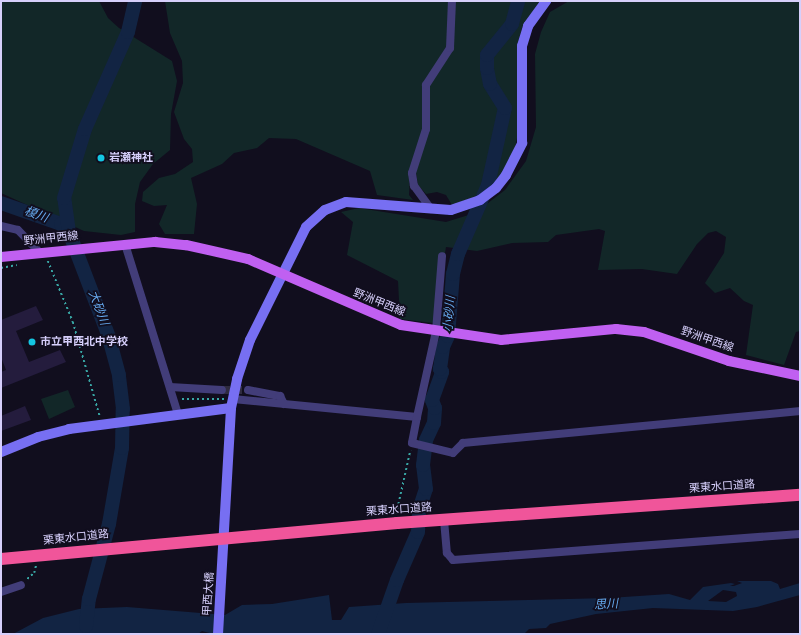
<!DOCTYPE html>
<html>
<head>
<meta charset="utf-8">
<style>
  body { margin:0 }
  #map { position:relative; width:801px; height:635px; overflow:hidden; background:#110e1e; font-family:"Roboto Condensed","Noto Sans JP",sans-serif }
  div>[style] { position:absolute }
  [style*='--x'] { left:calc(var(--x)*1px); top:calc(var(--y)*1px); width:calc(var(--w)*1px); rotate:calc(var(--a)*1deg) }
  .green>* { inset:0; background:#122728 }
  .water>* { inset:0; background:#122443 }
  .river>* { height:14px; margin:-7px; padding:0 7px; transform-origin:7px; border-radius:7px; background:#122443 }
  .building>* { inset:0; background:#241c3d }
  .street-tunnel>* { height:8px; margin-top:-4px; transform-origin:0; background:repeating-linear-gradient(90deg,#2f2b3f 0 8px,transparent 0 12px) }
  .path>* { height:1.5px; margin-top:-0.75px; transform-origin:0; background:repeating-linear-gradient(90deg,#38a6a4 0 2px,transparent 0 5px) }
  .street>* { height:8px; margin:-4px; padding:0 4px; transform-origin:4px; border-radius:4px; background:#423d79 }
  .secondary>* { height:10px; margin:-5px; padding:0 5px; transform-origin:5px; border-radius:5px; background:#776ff2 }
  .primary>* { height:10px; margin:-5px; padding:0 5px; transform-origin:5px; border-radius:5px; background:#c060f1 }
  .highway>* { height:12px; margin:-6px; padding:0 6px; transform-origin:6px; border-radius:6px; background:#f0559a }
  .dots>* { width:11px; height:11px; translate:-50% -50%; box-sizing:border-box; border:2px solid #110e1e; border-radius:50% }
  span { translate:-50% -50%; white-space:nowrap; text-align:center; line-height:1.15; -webkit-text-stroke:3.5px #110e1e; paint-order:stroke }
  .poi-label { font-size:11px; color:#d6cffb; font-weight:700 }
  .left { translate:0 -50%; text-align:left }
  .street-label { font-size:11px; color:#d6cffb }
  .water-label { font-size:12px; color:#67acf2; font-style:italic }
  .frame { position:absolute; inset:0; border:2px solid #d6cffb; pointer-events:none }
</style>
</head>
<body>
<div id="map">
  <div class="green">
    <i style="clip-path:polygon(1px 1px,99px 1px,108px 18px,119px 28px,172px 61px,177px 81px,171px 114px,170px 150px,153px 164px,140px 182px,135px 204px,135px 232px,121px 235px,84px 231px,1px 193px)"></i>
    <i style="clip-path:polygon(165px 1px,540px 1px,522px 28px,517px 46px,519px 127px,515px 149px,505px 170px,491px 186px,474px 197px,452px 205px,446px 195px,437px 192px,426px 194px,418px 185px,416px 172px,410px 176px,409px 195px,413px 200px,377px 195px,370px 171px,296px 139px,269px 138px,257px 148px,234px 153px,222px 164px,191px 178px,197px 204px,194px 234px,165px 234px,159px 224px,167px 205px,154px 206px,142px 201px,143px 192px,159px 178px,175px 174px,193px 162px,192px 149px,184px 139px,174px 112px,183px 83px,182px 61px,170px 33px)"></i>
    <i style="clip-path:polygon(569px 1px,800px 1px,800px 331px,796px 332px,784px 365px,746px 355px,753px 305px,744px 301px,730px 288px,715px 293px,705px 283px,724px 253px,726px 237px,716px 231px,708px 233px,697px 244px,677px 274px,642px 269px,598px 270px,605px 231px,599px 229px,556px 235px,548px 242px,512px 243px,477px 251px,446px 247px,433px 323px,400px 319px,398px 281px,347px 255px,353px 222px,341px 212px,359px 208px,446px 222px,475px 213px,505px 190px,526px 161px,536px 127px,535px 54px,541px 32px,550px 12px)"></i>
    <i style="clip-path:polygon(68px 390px,75px 407px,49px 419px,41px 399px)"></i>
  </div>
  <div class="water">
    <i style="clip-path:polygon(evenodd,737px 581px,771px 581px,778px 584px,780px 589px,800px 583px,800px 595px,757px 607px,733px 611px,653px 608px,596px 614px,550px 624px,546px 628px,529px 629px,524px 634px,213px 634px,202px 631px,198px 634px,13px 634px,43px 618px,79px 609px,127px 607px,225px 615px,242px 605px,272px 604px,329px 595px,332px 620px,341px 620px,349px 607px,406px 603px,609px 598px,669px 594px,690px 600px,703px 587px,731px 583px,735px 584px,730px 586px,734px 586px,742px 583px,737px 581px,723px 590px,736px 592px,737px 596px,726px 602px,708px 601px,723px 590px)"></i>
  </div>
  <div class="river">
    <i style="--x:1;--y:203;--w:64;--a:19.3"></i>
    <i style="--x:61;--y:224;--w:11;--a:45"></i>
    <i style="--x:86;--y:626;--w:27;--a:-84"></i>
    <i style="--x:89;--y:599;--w:78;--a:-75.1"></i>
    <i style="--x:109;--y:524;--w:77;--a:-80.3"></i>
    <i style="--x:122;--y:448;--w:39;--a:-89"></i>
    <i style="--x:123;--y:409;--w:34;--a:-97"></i>
    <i style="--x:119;--y:375;--w:39;--a:-105"></i>
    <i style="--x:109;--y:337;--w:112;--a:-110.9"></i>
    <i style="--x:69;--y:232;--w:34;--a:-98"></i>
    <i style="--x:64;--y:198;--w:72;--a:-73.1"></i>
    <i style="--x:85;--y:129;--w:106;--a:-66.1"></i>
    <i style="--x:128;--y:32;--w:32;--a:-77"></i>
    <i style="--x:378;--y:634;--w:57;--a:-70.6"></i>
    <i style="--x:397;--y:580;--w:52;--a:-66.4"></i>
    <i style="--x:418;--y:532;--w:22;--a:-87"></i>
    <i style="--x:419;--y:510;--w:22;--a:-72"></i>
    <i style="--x:426;--y:489;--w:24;--a:-97"></i>
    <i style="--x:423;--y:465;--w:25;--a:-83"></i>
    <i style="--x:426;--y:440;--w:19;--a:-65"></i>
    <i style="--x:434;--y:423;--w:15;--a:-86"></i>
    <i style="--x:435;--y:408;--w:9;--a:-111"></i>
    <i style="--x:432;--y:400;--w:30;--a:-70"></i>
    <i style="--x:442;--y:372;--w:4;--a:-124"></i>
    <i style="--x:440;--y:369;--w:22;--a:-82"></i>
    <i style="--x:443;--y:347;--w:12;--a:-66"></i>
    <i style="--x:448;--y:336;--w:62;--a:-85.4"></i>
    <i style="--x:453;--y:274;--w:21;--a:-76"></i>
    <i style="--x:458;--y:254;--w:75;--a:-66.5"></i>
    <i style="--x:488;--y:185;--w:79;--a:-77.6"></i>
    <i style="--x:505;--y:108;--w:28;--a:-122"></i>
    <i style="--x:490;--y:84;--w:16;--a:-101"></i>
    <i style="--x:487;--y:68;--w:13;--a:-90"></i>
    <i style="--x:487;--y:55;--w:40;--a:-51"></i>
    <i style="--x:512;--y:24;--w:24;--a:-75"></i>
  </div>
  <div class="building">
    <i style="clip-path:polygon(36px 306px,43px 320px,16px 331px,29px 362px,60px 350px,66px 362px,1px 388px,1px 372px,6px 370px,1px 357px,1px 320px)"></i>
    <i style="clip-path:polygon(25px 406px,31px 420px,1px 431px,1px 416px)"></i>
  </div>
  <div class="street-tunnel">
    <i style="--x:222;--y:390;--w:26;--a:0"></i>
  </div>
  <div class="path">
    <i style="--x:48;--y:261;--w:66;--a:67.7"></i>
    <i style="--x:73;--y:322;--w:99;--a:74.1"></i>
    <i style="--x:1;--y:268;--w:16;--a:-11"></i>
    <i style="--x:182;--y:399;--w:42;--a:0"></i>
    <i style="--x:396;--y:514;--w:65;--a:-77.5"></i>
    <i style="--x:27;--y:579;--w:9;--a:-41"></i>
    <i style="--x:34;--y:573;--w:8;--a:-76"></i>
  </div>
  <div class="street">
    <i style="--x:431;--y:209;--w:29;--a:-126"></i>
    <i style="--x:414;--y:186;--w:13;--a:-99"></i>
    <i style="--x:412;--y:173;--w:46;--a:-72.3"></i>
    <i style="--x:426;--y:129;--w:44;--a:-90"></i>
    <i style="--x:426;--y:85;--w:44;--a:-57"></i>
    <i style="--x:450;--y:48;--w:47;--a:-87.6"></i>
    <i style="--x:1;--y:226;--w:17;--a:13"></i>
    <i style="--x:18;--y:230;--w:32;--a:46"></i>
    <i style="--x:125;--y:244;--w:178;--a:72.7"></i>
    <i style="--x:170;--y:387;--w:52;--a:3.3"></i>
    <i style="--x:248;--y:390;--w:33;--a:11"></i>
    <i style="--x:280;--y:396;--w:9;--a:63"></i>
    <i style="--x:233;--y:399;--w:185;--a:5.6"></i>
    <i style="--x:417;--y:417;--w:26;--a:101"></i>
    <i style="--x:412;--y:443;--w:42;--a:13.7"></i>
    <i style="--x:453;--y:453;--w:14;--a:-45"></i>
    <i style="--x:463;--y:443;--w:339;--a:-5.4"></i>
    <i style="--x:417;--y:417;--w:88;--a:-77.5"></i>
    <i style="--x:436;--y:331;--w:75;--a:-85.4"></i>
    <i style="--x:444;--y:520;--w:33;--a:85"></i>
    <i style="--x:447;--y:553;--w:9;--a:49"></i>
    <i style="--x:453;--y:560;--w:348;--a:-4.3"></i>
    <i style="--x:1;--y:592;--w:21;--a:-19"></i>
  </div>
  <div class="secondary">
    <i style="--x:1;--y:452;--w:40;--a:-22"></i>
    <i style="--x:38;--y:437;--w:32;--a:-14"></i>
    <i style="--x:69;--y:429;--w:163;--a:-7.4"></i>
    <i style="--x:218;--y:634;--w:226;--a:-86.7"></i>
    <i style="--x:231;--y:408;--w:30;--a:-78"></i>
    <i style="--x:237;--y:379;--w:41;--a:-71.6"></i>
    <i style="--x:250;--y:340;--w:126;--a:-63.6"></i>
    <i style="--x:306;--y:227;--w:25;--a:-42"></i>
    <i style="--x:325;--y:210;--w:22;--a:-21"></i>
    <i style="--x:346;--y:202;--w:105;--a:4.4"></i>
    <i style="--x:451;--y:210;--w:31;--a:-19"></i>
    <i style="--x:480;--y:200;--w:20;--a:-37"></i>
    <i style="--x:496;--y:188;--w:16;--a:-52"></i>
    <i style="--x:506;--y:175;--w:36;--a:-63"></i>
    <i style="--x:522;--y:143;--w:97;--a:-90"></i>
    <i style="--x:522;--y:46;--w:21;--a:-73"></i>
    <i style="--x:528;--y:26;--w:31;--a:-54"></i>
  </div>
  <div class="primary">
    <i style="--x:1;--y:257;--w:155;--a:-5.6"></i>
    <i style="--x:155;--y:242;--w:31;--a:6"></i>
    <i style="--x:186;--y:245;--w:64;--a:12.7"></i>
    <i style="--x:248;--y:259;--w:167;--a:23.3"></i>
    <i style="--x:401;--y:325;--w:101;--a:8.5"></i>
    <i style="--x:501;--y:340;--w:116;--a:-5.5"></i>
    <i style="--x:616;--y:329;--w:28;--a:6"></i>
    <i style="--x:644;--y:332;--w:90;--a:18.8"></i>
    <i style="--x:729;--y:361;--w:73;--a:11.9"></i>
  </div>
  <div class="highway">
    <i style="--x:1;--y:559;--w:398;--a:-5.2"></i>
    <i style="--x:397;--y:523;--w:404;--a:-4"></i>
  </div>
  <div class="dots">
    <i style="left:101px;top:158px;background:#14c6e2"></i>
    <i style="left:32px;top:342px;background:#14c6e2"></i>
  </div>
  <div class="poi-label">
    <span class="left" style="left:109px;top:158px">岩瀬神社</span>
    <span class="left" style="left:40px;top:342px">市立甲西北中学校</span>
  </div>
  <div class="street-label">
    <span style="left:51px;top:239px;rotate:-6deg">野洲甲西線</span>
    <span style="left:379px;top:303px;rotate:22deg">野洲甲西線</span>
    <span style="left:707px;top:340px;rotate:19deg">野洲甲西線</span>
    <span style="left:722px;top:487px;rotate:-4deg">栗東水口道路</span>
    <span style="left:399px;top:510px;rotate:-4deg">栗東水口道路</span>
    <span style="left:76px;top:538px;rotate:-6deg">栗東水口道路</span>
    <span style="left:209px;top:594px;rotate:-86deg">甲西大橋</span>
  </div>
  <div class="water-label">
    <span style="left:36px;top:215px;rotate:20deg">榎川</span>
    <span style="left:98px;top:308px;rotate:69deg">大砂川</span>
    <span style="left:450px;top:314px;rotate:-85deg">小砂川</span>
    <span style="left:606px;top:605px;rotate:-3deg">思川</span>
  </div>
  <div class="frame"></div>
</div>
</body>
</html>
